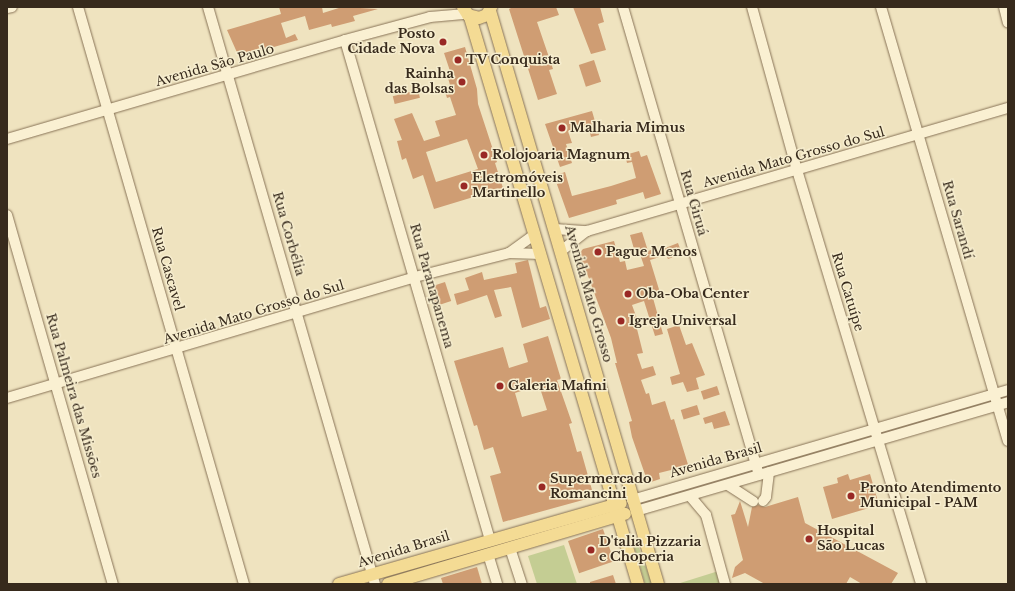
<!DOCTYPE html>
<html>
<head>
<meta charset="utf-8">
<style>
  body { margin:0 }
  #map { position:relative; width:1015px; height:591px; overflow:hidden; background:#efe3bf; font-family:"Libre Baskerville",serif }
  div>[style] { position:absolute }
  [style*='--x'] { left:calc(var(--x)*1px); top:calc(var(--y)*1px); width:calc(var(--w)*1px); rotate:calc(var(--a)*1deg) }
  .green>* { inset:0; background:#c4cd93 }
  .building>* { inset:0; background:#cf9d73; transform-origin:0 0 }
  .roads { filter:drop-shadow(0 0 1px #887357) drop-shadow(0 0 1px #887357) }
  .minor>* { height:10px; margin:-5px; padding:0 5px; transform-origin:5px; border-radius:5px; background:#faf0d2 }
  .major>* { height:12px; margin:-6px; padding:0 6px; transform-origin:6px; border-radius:6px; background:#f4db94 }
  .dots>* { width:11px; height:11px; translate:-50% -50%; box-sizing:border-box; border:2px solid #f6edce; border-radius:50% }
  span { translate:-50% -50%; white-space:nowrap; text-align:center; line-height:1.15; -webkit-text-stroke:3px #f6edce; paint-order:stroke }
  .poi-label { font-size:13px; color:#372a1c; font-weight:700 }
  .right { translate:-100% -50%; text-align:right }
  .left { translate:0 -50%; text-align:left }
  .street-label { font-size:13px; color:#372a1c }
  .frame { position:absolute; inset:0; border:8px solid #372a1c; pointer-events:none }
</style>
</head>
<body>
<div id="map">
  <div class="green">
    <i style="clip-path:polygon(634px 534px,652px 584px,645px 584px,631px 536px)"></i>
    <i style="clip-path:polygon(564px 545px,577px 584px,537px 584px,528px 556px)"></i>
    <i style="clip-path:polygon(725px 569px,729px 584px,677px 584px)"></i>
  </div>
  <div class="building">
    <i style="clip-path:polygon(279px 7px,322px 7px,323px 13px,342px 7px,378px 9px,353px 16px,355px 21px,332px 27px,331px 24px,309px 30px,305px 16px,281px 23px,286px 38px,295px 34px,298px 40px,239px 57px,227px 30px,281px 14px)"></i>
    <i style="clip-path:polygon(513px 7px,556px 7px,559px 15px,537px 22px,553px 69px,549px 70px,557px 94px,538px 100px,509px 9px)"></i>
    <i style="clip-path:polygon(573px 7px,600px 7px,604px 22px,598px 24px,606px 50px,591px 54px)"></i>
    <i style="clip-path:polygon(evenodd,465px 47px,477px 89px,478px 104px,497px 162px,495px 163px,503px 188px,434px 209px,423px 175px,413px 179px,406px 158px,402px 160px,397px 141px,402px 140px,394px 119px,412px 113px,424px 141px,440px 136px,435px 121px,456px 115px,450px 97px,447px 98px,444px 88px,450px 85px,448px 78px,452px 77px,444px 53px,465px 47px,467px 139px,478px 169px,436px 182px,426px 152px,467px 139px)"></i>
    <i style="left:594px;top:60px;width:23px;height:16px;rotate:72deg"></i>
    <i style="left:418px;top:90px;width:8px;height:26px;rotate:76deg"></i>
    <i style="clip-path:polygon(592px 111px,599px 135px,591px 137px,588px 125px,568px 131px,572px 143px,566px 144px,572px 163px,560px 167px,545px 124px)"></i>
    <i style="clip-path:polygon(639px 151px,641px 157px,647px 155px,661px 194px,645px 199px,643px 192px,616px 200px,617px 204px,569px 218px,554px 176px,565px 172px,572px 196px,611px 186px,636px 178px,632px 162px,627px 163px,625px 155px)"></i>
    <i style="clip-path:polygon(642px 232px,648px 251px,654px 249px,655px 252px,678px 243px,682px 254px,668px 259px,666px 255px,650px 260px,661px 296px,653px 298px,663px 334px,655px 336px,644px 301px,632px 305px,639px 324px,636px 325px,643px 353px,637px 354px,642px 369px,653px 366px,656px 375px,641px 380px,646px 394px,649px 393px,652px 405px,665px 401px,671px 420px,674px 419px,690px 471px,677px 474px,675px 469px,659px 473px,660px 479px,648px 483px,632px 437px,629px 422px,632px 421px,615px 363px,617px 363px,611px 338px,585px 268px,580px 269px,577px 256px,583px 249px,614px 241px,620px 262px,625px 261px,627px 270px,644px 266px,638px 248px,634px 249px,630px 235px)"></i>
    <i style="clip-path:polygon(528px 260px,540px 308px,546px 306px,550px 319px,522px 328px,511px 287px,494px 290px,502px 316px,495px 318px,487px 295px,457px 305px,454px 294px,469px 290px,465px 278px,482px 272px,484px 280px,517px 273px,515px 263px)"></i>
    <i style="left:445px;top:282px;width:20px;height:16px;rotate:72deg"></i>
    <i style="clip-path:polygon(679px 325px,686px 345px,692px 343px,705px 375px,696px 378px,699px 389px,687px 392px,683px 382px,672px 385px,670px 377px,680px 374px,667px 329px)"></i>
    <i style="clip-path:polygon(evenodd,548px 336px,561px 379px,557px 380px,572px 423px,569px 424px,577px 452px,581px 451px,594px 497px,503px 522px,490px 476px,501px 473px,493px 447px,484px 450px,477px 425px,474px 426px,454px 361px,503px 347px,509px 368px,528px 362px,523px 344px,548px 336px,539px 385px,547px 410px,522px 417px,515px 393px,539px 385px)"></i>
    <i style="left:717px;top:386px;width:9px;height:17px;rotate:72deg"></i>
    <i style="left:697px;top:405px;width:10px;height:17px;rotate:73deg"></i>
    <i style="clip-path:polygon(725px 411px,730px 425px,714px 429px,712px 422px,705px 424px,703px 418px)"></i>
    <i style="clip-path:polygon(848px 474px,850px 480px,870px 474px,879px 505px,832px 519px,823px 487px,838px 483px,837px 478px)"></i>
    <i style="clip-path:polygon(798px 497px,805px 523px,898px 573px,891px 584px,862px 584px,850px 577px,846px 584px,765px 584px,745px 573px,732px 578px,735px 567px,743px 560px,731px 515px,735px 514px,740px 501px,748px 527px,752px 507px,758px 505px,765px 507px)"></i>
    <i style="left:603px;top:529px;width:34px;height:37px;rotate:71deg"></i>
    <i style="clip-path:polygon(477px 567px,482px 584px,443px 584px,441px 578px)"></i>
    <i style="clip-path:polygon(613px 575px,616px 584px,590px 584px,590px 582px)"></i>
  </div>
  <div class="roads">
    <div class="minor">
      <i style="--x:78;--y:7;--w:600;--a:73.95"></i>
      <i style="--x:208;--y:7;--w:601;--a:73.86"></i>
      <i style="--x:623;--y:7;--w:487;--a:73.8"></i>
      <i style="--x:752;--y:7;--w:169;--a:74.6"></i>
      <i style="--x:797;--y:170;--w:432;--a:73.3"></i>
      <i style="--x:881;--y:7;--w:452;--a:73.7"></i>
      <i style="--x:1004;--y:7;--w:16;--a:76"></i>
      <i style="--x:7;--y:8;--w:5;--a:-11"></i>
      <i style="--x:345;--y:40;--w:521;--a:73.83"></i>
      <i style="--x:7;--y:139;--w:352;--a:-16.3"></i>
      <i style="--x:345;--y:40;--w:88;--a:-15.1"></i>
      <i style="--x:430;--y:17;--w:36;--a:-5"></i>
      <i style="--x:7;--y:215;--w:384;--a:74"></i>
      <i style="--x:555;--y:229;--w:32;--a:4"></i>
      <i style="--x:587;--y:231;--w:439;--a:-16.3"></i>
      <i style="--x:561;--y:251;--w:33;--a:-38"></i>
      <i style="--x:509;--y:253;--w:32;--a:-36"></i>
      <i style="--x:7;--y:398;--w:426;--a:-16.5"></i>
      <i style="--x:415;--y:277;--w:97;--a:-14.3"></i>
      <i style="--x:509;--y:253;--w:32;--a:2"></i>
      <i style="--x:728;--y:485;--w:30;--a:33"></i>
      <i style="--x:690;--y:496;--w:25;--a:50"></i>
      <i style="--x:706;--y:515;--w:72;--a:74.6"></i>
      <i style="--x:632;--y:500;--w:392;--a:-16.3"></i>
      <i style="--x:763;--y:501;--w:5;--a:-53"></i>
      <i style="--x:766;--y:497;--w:25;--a:-83"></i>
      <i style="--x:636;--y:511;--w:388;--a:-16.3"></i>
      <i style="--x:510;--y:548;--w:38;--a:72"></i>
      <i style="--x:488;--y:554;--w:31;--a:73"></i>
    </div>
    <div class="major">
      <i style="--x:463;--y:7;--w:9;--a:58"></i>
      <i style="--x:468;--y:15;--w:11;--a:15"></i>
      <i style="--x:479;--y:18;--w:9;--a:-21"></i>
      <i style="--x:487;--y:15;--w:9;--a:-63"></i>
      <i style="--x:490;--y:11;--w:597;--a:73.66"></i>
      <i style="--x:470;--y:17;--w:591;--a:73.5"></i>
      <i style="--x:339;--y:584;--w:293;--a:-16"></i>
      <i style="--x:388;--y:584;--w:247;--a:-16.5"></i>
    </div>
  </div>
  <div class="dots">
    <i style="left:443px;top:42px;background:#992925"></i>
    <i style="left:458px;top:60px;background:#992925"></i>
    <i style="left:462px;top:82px;background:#992925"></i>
    <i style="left:562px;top:128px;background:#992925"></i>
    <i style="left:484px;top:155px;background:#992925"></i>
    <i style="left:464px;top:186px;background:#992925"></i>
    <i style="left:598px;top:252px;background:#992925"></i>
    <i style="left:628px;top:294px;background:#992925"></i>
    <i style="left:621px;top:321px;background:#992925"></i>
    <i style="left:500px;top:386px;background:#992925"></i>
    <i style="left:542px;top:487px;background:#992925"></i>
    <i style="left:851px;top:496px;background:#992925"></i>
    <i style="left:809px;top:539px;background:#992925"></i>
    <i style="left:591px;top:550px;background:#992925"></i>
  </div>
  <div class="poi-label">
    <span class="right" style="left:435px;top:42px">Posto<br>Cidade Nova</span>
    <span class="left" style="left:466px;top:60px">TV Conquista</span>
    <span class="right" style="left:454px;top:82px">Rainha<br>das Bolsas</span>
    <span class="left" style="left:570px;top:128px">Malharia Mimus</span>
    <span class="left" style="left:492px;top:155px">Rolojoaria Magnum</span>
    <span class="left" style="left:472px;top:186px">Eletromóveis<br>Martinello</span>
    <span class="left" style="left:606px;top:252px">Pague Menos</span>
    <span class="left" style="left:636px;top:294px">Oba-Oba Center</span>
    <span class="left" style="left:629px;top:321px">Igreja Universal</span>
    <span class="left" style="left:508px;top:386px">Galeria Mafini</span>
    <span class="left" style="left:550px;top:487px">Supermercado<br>Romancini</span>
    <span class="left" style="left:860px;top:496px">Pronto Atendimento<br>Municipal - PAM</span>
    <span class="left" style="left:817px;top:539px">Hospital<br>São Lucas</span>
    <span class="left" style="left:599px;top:550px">D'talia Pizzaria<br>e Choperia</span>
  </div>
  <div class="street-label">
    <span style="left:215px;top:66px;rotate:-16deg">Avenida São Paulo</span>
    <span style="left:794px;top:158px;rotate:-16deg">Avenida Mato Grosso do Sul</span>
    <span style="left:693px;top:203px;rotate:74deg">Rua Giruá</span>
    <span style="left:957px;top:220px;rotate:74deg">Rua Sarandí</span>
    <span style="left:288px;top:234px;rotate:74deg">Rua Corbélia</span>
    <span style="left:167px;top:269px;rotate:74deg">Rua Cascavel</span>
    <span style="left:431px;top:286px;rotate:74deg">Rua Paranapanema</span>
    <span style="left:847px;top:292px;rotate:73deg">Rua Catuípe</span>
    <span style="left:588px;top:294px;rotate:74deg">Avenida Mato Grosso</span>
    <span style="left:254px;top:313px;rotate:-17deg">Avenida Mato Grosso do Sul</span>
    <span style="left:73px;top:396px;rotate:74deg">Rua Palmeira das Missões</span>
    <span style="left:716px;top:461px;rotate:-16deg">Avenida Brasil</span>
    <span style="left:404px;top:550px;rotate:-17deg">Avenida Brasil</span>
  </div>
  <div class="frame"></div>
</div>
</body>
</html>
